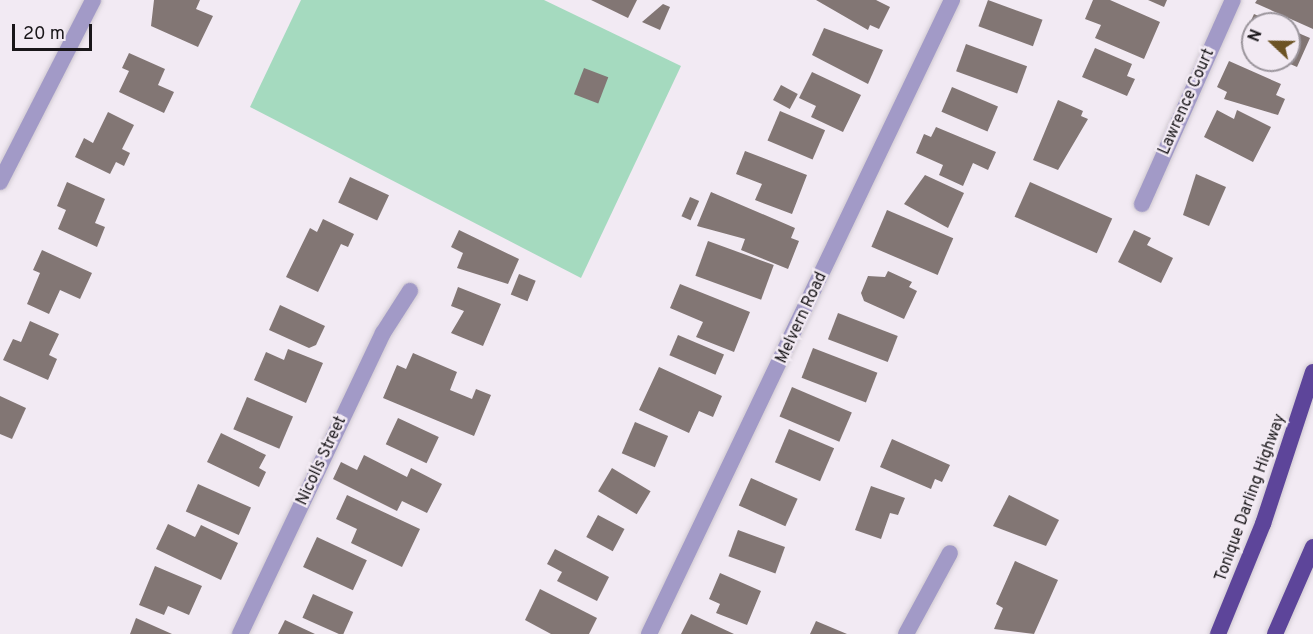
<!DOCTYPE html>
<html>
<head>
<meta charset="utf-8">
<style>
  body { margin:0 }
  #map { position:relative; width:1313px; height:634px; overflow:hidden; background:#f2eaf3; font-family:Overpass,sans-serif }
  div>[style] { position:absolute }
  [style*='--x'] { left:calc(var(--x)*1px); top:calc(var(--y)*1px); width:calc(var(--w)*1px); rotate:calc(var(--a)*1deg) }
  .green>* { inset:0; background:#a5dabf }
  .building>* { inset:0; background:#827674; transform-origin:0 0 }
  .roads { filter:drop-shadow(0 0 2px #cfc8d0) drop-shadow(0 0 2px #cfc8d0) }
  .minor>* { height:16px; margin:-8px; padding:0 8px; transform-origin:8px; border-radius:8px; background:#a29ac7 }
  .trunk>* { height:16px; margin:-8px; padding:0 8px; transform-origin:8px; border-radius:8px; background:#5d459a }
  span { translate:-50% -50%; white-space:nowrap; text-align:center; line-height:1.15; -webkit-text-stroke:5px #f2eaf3; paint-order:stroke }
  .street-label { font-size:16px; color:#191619 }
  .north { position:absolute; left:1241px; top:12px; width:60px; height:60px; box-sizing:border-box; background:#f2eaf3; border:2px solid #9b959c; border-radius:50%; rotate:292deg; font-size:16px; font-weight:700; line-height:24px; text-align:center; color:#191619 }
  .north::after { content:''; display:block; margin:auto; width:21px; height:27px; background:#6c5324; clip-path:polygon(50% 0,100% 100%,50% 72%,0 100%) }
  .scale { position:absolute; left:12px; top:24px; width:80px; height:27px; box-sizing:border-box; border:3px solid #191619; border-top:0; padding-left:8px; font-size:18px; line-height:21px; white-space:nowrap; color:#191619; -webkit-text-stroke:4px #f2eaf3; paint-order:stroke }
</style>
</head>
<body>
<div id="map">
  <div class="green">
    <i style="clip-path:polygon(301px 0,544px 0,681px 66px,581px 278px,250px 107px)"></i>
  </div>
  <div class="building">
    <i style="clip-path:polygon(154px 0,200px 0,196px 9px,213px 16px,198px 47px,151px 26px)"></i>
    <i style="clip-path:polygon(591px 0,637px 0,628px 18px)"></i>
    <i style="clip-path:polygon(816px 0,876px 0,890px 7px,879px 29px,870px 25px,868px 30px)"></i>
    <i style="left:988px;top:0;width:58px;height:28px;rotate:20deg"></i>
    <i style="clip-path:polygon(1093px 0,1110px 0,1160px 22px,1144px 59px,1095px 38px,1101px 25px,1085px 19px)"></i>
    <i style="clip-path:polygon(1148px 0,1167px 0,1164px 7px)"></i>
    <i style="clip-path:polygon(1257px 0,1313px 0,1313px 29px,1255px 3px)"></i>
    <i style="clip-path:polygon(663px 4px,670px 7px,660px 30px,642px 22px)"></i>
    <i style="clip-path:polygon(1254px 14px,1277px 24px,1253px 24px,1253px 48px,1241px 43px)"></i>
    <i style="clip-path:polygon(824px 28px,883px 50px,868px 84px,812px 55px)"></i>
    <i style="clip-path:polygon(1289px 29px,1310px 38px,1297px 67px,1281px 60px,1289px 60px)"></i>
    <i style="left:966px;top:44px;width:65px;height:29px;rotate:20deg"></i>
    <i style="clip-path:polygon(1095px 48px,1132px 64px,1127px 76px,1135px 79px,1127px 96px,1082px 77px)"></i>
    <i style="clip-path:polygon(129px 53px,165px 69px,158px 85px,174px 92px,164px 113px,119px 92px,129px 71px,122px 68px)"></i>
    <i style="clip-path:polygon(1229px 61px,1281px 84px,1276px 95px,1285px 99px,1278px 115px,1224px 99px,1227px 92px,1217px 87px)"></i>
    <i style="left:584px;top:68px;width:26px;height:28px;rotate:21deg"></i>
    <i style="clip-path:polygon(812px 72px,861px 95px,843px 132px,811px 117px,816px 106px,799px 98px)"></i>
    <i style="left:781px;top:85px;width:19px;height:17px;rotate:28deg"></i>
    <i style="left:952px;top:87px;width:50px;height:27px;rotate:23deg"></i>
    <i style="clip-path:polygon(1058px 100px,1083px 111px,1081px 116px,1088px 119px,1058px 170px,1033px 160px)"></i>
    <i style="clip-path:polygon(1217px 110px,1234px 119px,1237px 110px,1271px 127px,1253px 162px,1204px 137px)"></i>
    <i style="left:780px;top:111px;width:49px;height:32px;rotate:23deg"></i>
    <i style="clip-path:polygon(108px 112px,134px 125px,122px 149px,130px 153px,124px 166px,116px 162px,110px 174px,75px 157px,84px 138px,93px 143px)"></i>
    <i style="clip-path:polygon(936px 127px,996px 152px,988px 170px,973px 163px,963px 186px,939px 175px,943px 165px,916px 153px,924px 134px,931px 137px)"></i>
    <i style="clip-path:polygon(745px 151px,807px 175px,792px 214px,755px 200px,762px 184px,736px 174px)"></i>
    <i style="clip-path:polygon(1196px 174px,1226px 187px,1209px 226px,1183px 215px)"></i>
    <i style="clip-path:polygon(925px 175px,964px 193px,948px 228px,904px 204px)"></i>
    <i style="left:350px;top:177px;width:43px;height:28px;rotate:25deg"></i>
    <i style="clip-path:polygon(67px 182px,105px 199px,95px 223px,105px 227px,97px 247px,58px 229px,66px 210px,57px 206px)"></i>
    <i style="left:1030px;top:182px;width:90px;height:38px;rotate:24deg"></i>
    <i style="clip-path:polygon(711px 192px,795px 228px,791px 238px,799px 241px,788px 269px,741px 250px,745px 239px,697px 226px)"></i>
    <i style="left:690px;top:197px;width:10px;height:21px;rotate:24deg"></i>
    <i style="left:887px;top:210px;width:72px;height:40px;rotate:23deg"></i>
    <i style="clip-path:polygon(323px 219px,354px 234px,348px 247px,341px 244px,318px 292px,286px 277px,310px 228px,317px 232px)"></i>
    <i style="clip-path:polygon(459px 230px,519px 259px,508px 284px,457px 268px,463px 253px,451px 247px)"></i>
    <i style="clip-path:polygon(1134px 230px,1151px 238px,1147px 245px,1173px 258px,1161px 283px,1118px 262px)"></i>
    <i style="left:708px;top:241px;width:70px;height:37px;rotate:20deg"></i>
    <i style="clip-path:polygon(42px 250px,92px 273px,80px 299px,60px 290px,49px 314px,27px 304px,40px 273px,33px 270px)"></i>
    <i style="clip-path:polygon(888px 271px,912px 282px,909px 287px,917px 291px,904px 319px,864px 301px,861px 293px,868px 276px,885px 277px)"></i>
    <i style="left:519px;top:274px;width:18px;height:22px;rotate:22deg"></i>
    <i style="clip-path:polygon(680px 284px,750px 312px,734px 352px,696px 337px,703px 322px,670px 308px)"></i>
    <i style="clip-path:polygon(458px 287px,501px 304px,483px 346px,451px 333px,464px 311px,451px 306px)"></i>
    <i style="clip-path:polygon(280px 305px,325px 326px,316px 345px,309px 348px,269px 330px)"></i>
    <i style="left:838px;top:313px;width:64px;height:28px;rotate:21deg"></i>
    <i style="clip-path:polygon(30px 321px,59px 334px,49px 355px,57px 359px,48px 380px,3px 360px,13px 339px,21px 342px)"></i>
    <i style="left:678px;top:335px;width:50px;height:22px;rotate:23deg"></i>
    <i style="left:813px;top:348px;width:69px;height:32px;rotate:21deg"></i>
    <i style="clip-path:polygon(288px 349px,323px 363px,306px 403px,254px 380px,266px 352px,284px 360px)"></i>
    <i style="clip-path:polygon(413px 353px,457px 372px,450px 390px,472px 399px,476px 389px,491px 395px,474px 436px,383px 398px,397px 365px,406px 369px)"></i>
    <i style="clip-path:polygon(659px 367px,722px 396px,713px 417px,699px 411px,689px 433px,639px 410px)"></i>
    <i style="left:792px;top:387px;width:65px;height:32px;rotate:23deg"></i>
    <i style="clip-path:polygon(0 396px,26px 408px,12px 439px,0 434px)"></i>
    <i style="left:247px;top:397px;width:50px;height:35px;rotate:23deg"></i>
    <i style="left:398px;top:418px;width:45px;height:29px;rotate:25deg"></i>
    <i style="left:635px;top:422px;width:36px;height:34px;rotate:23deg"></i>
    <i style="left:789px;top:429px;width:49px;height:36px;rotate:23deg"></i>
    <i style="clip-path:polygon(221px 433px,266px 455px,259px 468px,266px 472px,259px 487px,207px 462px)"></i>
    <i style="clip-path:polygon(892px 439px,950px 465px,942px 482px,935px 479px,931px 489px,880px 467px)"></i>
    <i style="clip-path:polygon(364px 455px,407px 477px,411px 468px,442px 484px,427px 513px,402px 501px,397px 511px,333px 479px,341px 462px,357px 470px)"></i>
    <i style="left:612px;top:468px;width:45px;height:27px;rotate:31deg"></i>
    <i style="left:751px;top:478px;width:51px;height:30px;rotate:24deg"></i>
    <i style="left:198px;top:484px;width:58px;height:30px;rotate:24deg"></i>
    <i style="clip-path:polygon(871px 486px,905px 498px,898px 515px,890px 513px,881px 539px,855px 530px)"></i>
    <i style="clip-path:polygon(347px 495px,420px 529px,402px 567px,351px 543px,357px 529px,336px 519px)"></i>
    <i style="clip-path:polygon(1009px 495px,1059px 520px,1046px 546px,993px 526px)"></i>
    <i style="left:598px;top:515px;width:30px;height:25px;rotate:28deg"></i>
    <i style="clip-path:polygon(168px 524px,195px 537px,201px 525px,238px 543px,221px 580px,156px 549px)"></i>
    <i style="left:738px;top:530px;width:50px;height:28px;rotate:20deg"></i>
    <i style="left:317px;top:537px;width:55px;height:33px;rotate:25deg"></i>
    <i style="clip-path:polygon(555px 549px,609px 577px,597px 601px,557px 581px,562px 572px,547px 564px)"></i>
    <i style="clip-path:polygon(1015px 561px,1058px 580px,1034px 634px,994px 629px,1003px 608px,996px 604px)"></i>
    <i style="clip-path:polygon(155px 566px,202px 586px,189px 615px,168px 606px,164px 615px,139px 605px)"></i>
    <i style="clip-path:polygon(720px 573px,761px 591px,747px 625px,716px 613px,720px 604px,709px 599px)"></i>
    <i style="clip-path:polygon(540px 589px,597px 618px,589px 634px,551px 634px,525px 620px)"></i>
    <i style="left:313px;top:594px;width:44px;height:26px;rotate:24deg"></i>
    <i style="clip-path:polygon(691px 614px,734px 634px,681px 634px)"></i>
    <i style="clip-path:polygon(136px 618px,172px 634px,130px 634px)"></i>
    <i style="clip-path:polygon(285px 620px,315px 634px,278px 634px)"></i>
    <i style="clip-path:polygon(816px 621px,847px 634px,810px 634px)"></i>
  </div>
  <div class="roads">
    <div class="minor">
      <i style="--x:0;--y:182;--w:204;--a:-62.9"></i>
      <i style="--x:1142;--y:204;--w:223;--a:-66"></i>
      <i style="--x:240;--y:634;--w:333;--a:-64.6"></i>
      <i style="--x:383;--y:333;--w:50;--a:-57.3"></i>
      <i style="--x:649;--y:634;--w:703;--a:-64.46"></i>
      <i style="--x:906;--y:634;--w:92;--a:-61.5"></i>
    </div>
    <div class="trunk">
      <i style="--x:1218;--y:634;--w:119;--a:-67.8"></i>
      <i style="--x:1263;--y:524;--w:160;--a:-71.8"></i>
      <i style="--x:1275;--y:634;--w:95;--a:-66.4"></i>
    </div>
  </div>
  <div class="street-label">
    <span style="left:1187px;top:102px;rotate:-66deg">Lawrence Court</span>
    <span style="left:802px;top:318px;rotate:-65deg">Melvern Road</span>
    <span style="left:322px;top:461px;rotate:-65deg">Nicolls Street</span>
    <span style="left:1251px;top:498px;rotate:-70deg">Tonique Darling Highway</span>
  </div>
  <div class="north">N</div>
  <div class="scale">20 m</div>
</div>
</body>
</html>
